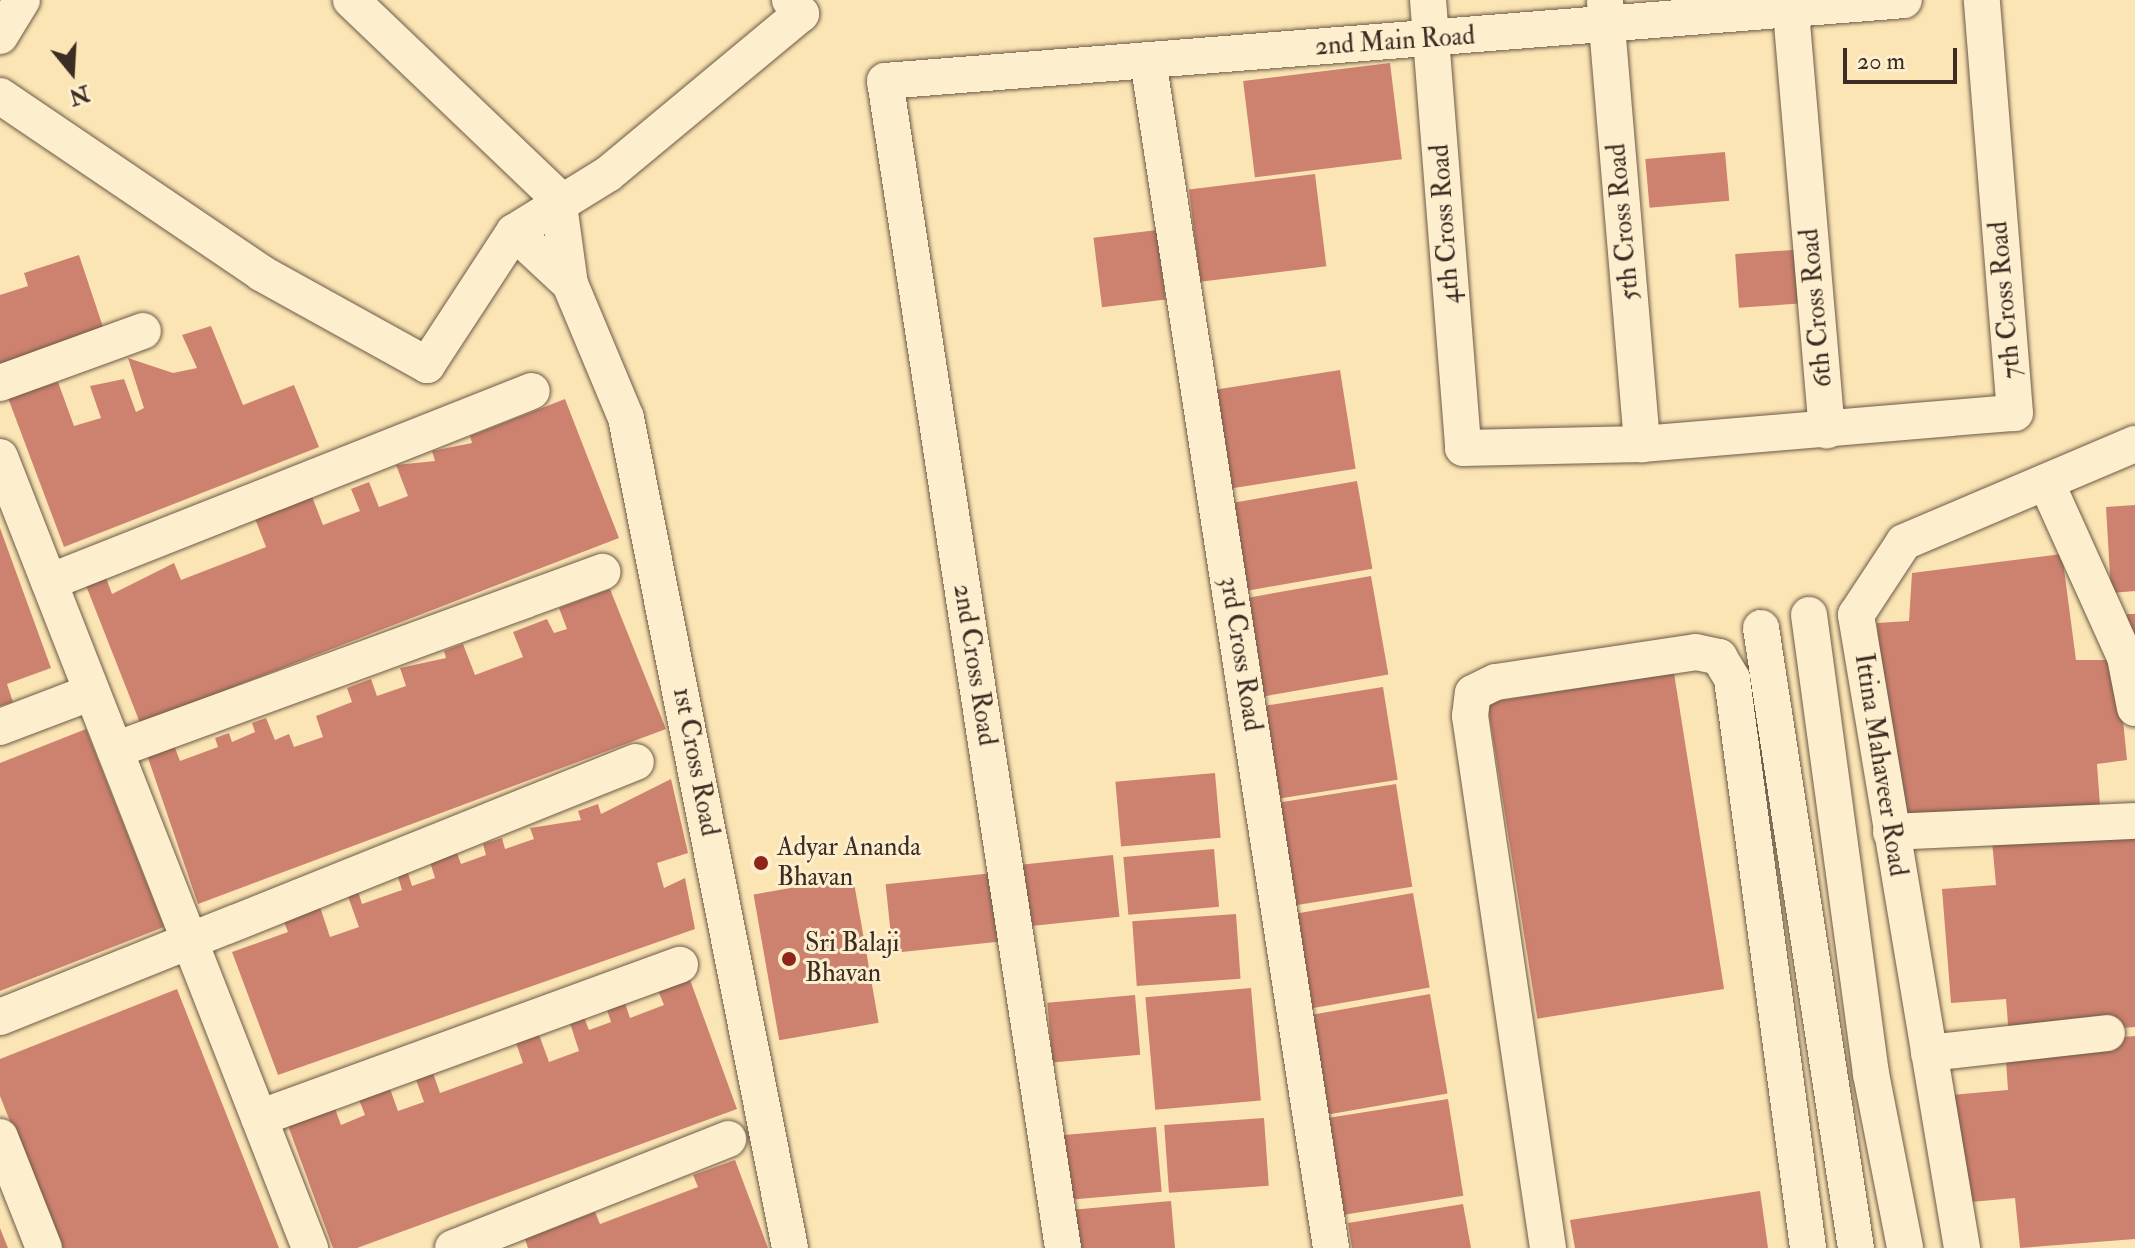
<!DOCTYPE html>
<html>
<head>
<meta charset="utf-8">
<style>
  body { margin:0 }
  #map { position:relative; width:2135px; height:1248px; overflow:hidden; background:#fce5b4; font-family:"IM FELL Double Pica",serif }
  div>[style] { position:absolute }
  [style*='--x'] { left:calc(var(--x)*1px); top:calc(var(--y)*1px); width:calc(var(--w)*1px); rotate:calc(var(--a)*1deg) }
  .building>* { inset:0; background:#cd826f; transform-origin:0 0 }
  .roads { filter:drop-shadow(0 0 2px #6d5a48) drop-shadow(0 0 2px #6d5a48) }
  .minor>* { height:36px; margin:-18px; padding:0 18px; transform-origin:18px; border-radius:18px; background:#fdeece }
  .dots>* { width:22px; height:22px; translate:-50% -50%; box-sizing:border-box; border:4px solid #fdeece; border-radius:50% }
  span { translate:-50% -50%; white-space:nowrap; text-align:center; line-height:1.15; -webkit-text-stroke:6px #fdeece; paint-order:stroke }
  .street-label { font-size:26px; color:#3d2c24 }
  .poi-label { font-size:26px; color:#3d2c24 }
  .left { translate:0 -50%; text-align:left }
  .north { position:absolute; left:32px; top:32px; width:80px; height:80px; -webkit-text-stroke:6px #fdeece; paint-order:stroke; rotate:162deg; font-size:22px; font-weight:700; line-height:32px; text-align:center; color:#3d2c24 }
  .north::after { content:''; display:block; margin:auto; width:28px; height:36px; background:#3d2c24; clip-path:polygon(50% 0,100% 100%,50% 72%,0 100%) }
  .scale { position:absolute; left:1843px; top:48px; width:114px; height:36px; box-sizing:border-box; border:4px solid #3d2c24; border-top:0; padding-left:10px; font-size:24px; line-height:28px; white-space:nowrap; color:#3d2c24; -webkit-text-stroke:6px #fdeece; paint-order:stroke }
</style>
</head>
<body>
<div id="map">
  <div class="building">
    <i style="left:1390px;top:63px;width:97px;height:148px;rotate:83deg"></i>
    <i style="left:1725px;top:152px;width:49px;height:80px;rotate:85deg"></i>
    <i style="left:1315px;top:174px;width:93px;height:127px;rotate:83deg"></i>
    <i style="left:1157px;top:230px;width:70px;height:64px;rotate:83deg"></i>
    <i style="left:1806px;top:249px;width:54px;height:71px;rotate:86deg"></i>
    <i style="clip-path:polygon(79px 255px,105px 333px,0 367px,0 295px,28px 286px,24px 273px)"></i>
    <i style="clip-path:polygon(211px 326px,243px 405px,294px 385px,319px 447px,64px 547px,8px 398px,58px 382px,74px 426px,101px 418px,90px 386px,124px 379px,136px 412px,144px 408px,128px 358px,173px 373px,197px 368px,182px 335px)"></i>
    <i style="left:1340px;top:370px;width:100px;height:133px;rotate:81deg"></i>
    <i style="clip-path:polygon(565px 399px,619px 538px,140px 723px,85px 583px,105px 575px,112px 594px,174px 563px,181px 580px,266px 547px,254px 516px,311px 494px,323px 525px,360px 511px,351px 489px,369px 482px,379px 507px,408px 496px,396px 465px,435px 461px,432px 451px,472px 443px,470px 436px)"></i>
    <i style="left:1357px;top:481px;width:89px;height:127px;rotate:80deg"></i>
    <i style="clip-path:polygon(2135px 505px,2135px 591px,2111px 593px,2106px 507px)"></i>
    <i style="clip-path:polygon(0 528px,51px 668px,7px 684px,13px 702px,0 706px)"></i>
    <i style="clip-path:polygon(2062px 554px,2076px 660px,2117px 660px,2127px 760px,2097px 764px,2100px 806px,1893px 822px,1877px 623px,1909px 621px,1912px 573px)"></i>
    <i style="left:1371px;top:576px;width:100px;height:129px;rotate:80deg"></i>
    <i style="clip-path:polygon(610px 589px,666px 729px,198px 904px,147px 755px,174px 745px,180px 761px,218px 747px,215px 738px,229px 733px,232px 742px,255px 732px,252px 723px,266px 718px,275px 740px,289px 734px,294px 747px,323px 737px,316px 716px,352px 702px,347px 688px,371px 679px,377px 696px,406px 686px,400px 668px,446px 658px,444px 651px,463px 644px,475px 675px,523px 657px,513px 632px,547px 619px,554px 633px,567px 629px,559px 608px)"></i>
    <i style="clip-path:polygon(2127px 614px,2135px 614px,2135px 687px,2133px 687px)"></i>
    <i style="left:1674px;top:673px;width:320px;height:189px;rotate:81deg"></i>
    <i style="left:1383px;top:687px;width:94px;height:121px;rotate:81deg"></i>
    <i style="clip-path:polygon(86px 729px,164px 927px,0 991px,0 763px)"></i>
    <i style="left:1215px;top:773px;width:65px;height:100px;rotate:85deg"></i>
    <i style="clip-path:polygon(671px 779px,688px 853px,657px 863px,664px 888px,685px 878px,695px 929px,278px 1075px,232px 952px,288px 932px,283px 919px,320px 907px,330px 937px,359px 927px,346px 891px,357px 888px,362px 904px,402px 890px,397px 874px,407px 870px,412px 886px,435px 878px,430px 862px,457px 853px,461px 864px,486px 855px,483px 844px,502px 838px,505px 849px,534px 839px,530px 828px,581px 820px,578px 811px,598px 804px,601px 814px)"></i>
    <i style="left:1396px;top:784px;width:104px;height:123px;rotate:81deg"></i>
    <i style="clip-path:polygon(2135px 830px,2135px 1027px,2009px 1037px,2006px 999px,1951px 1003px,1942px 889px,1996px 885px,1992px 841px)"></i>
    <i style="left:1214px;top:849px;width:58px;height:91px;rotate:85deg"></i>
    <i style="left:1113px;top:855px;width:62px;height:98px;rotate:84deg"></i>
    <i style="left:993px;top:873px;width:69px;height:108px;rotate:84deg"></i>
    <i style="left:853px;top:877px;width:148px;height:101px;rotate:80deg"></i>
    <i style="left:1413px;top:893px;width:96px;height:121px;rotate:80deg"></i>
    <i style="left:1236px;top:914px;width:65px;height:104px;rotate:86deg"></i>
    <i style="clip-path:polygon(689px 977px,737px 1109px,357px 1248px,333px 1248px,287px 1123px,334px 1106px,341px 1125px,365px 1115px,358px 1097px,389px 1086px,398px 1111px,424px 1102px,415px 1077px,432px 1070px,440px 1093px,523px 1063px,515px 1040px,538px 1032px,549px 1062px,579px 1051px,569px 1020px,583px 1015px,589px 1030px,611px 1022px,606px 1007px,624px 1000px,630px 1018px,664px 1005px,657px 988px)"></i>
    <i style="left:1251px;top:988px;width:113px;height:106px;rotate:85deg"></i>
    <i style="clip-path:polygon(177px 989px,279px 1248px,60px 1248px,0 1096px,0 1059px)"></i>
    <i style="left:1430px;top:994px;width:101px;height:127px;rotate:80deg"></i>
    <i style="left:1135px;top:995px;width:60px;height:88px;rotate:85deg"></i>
    <i style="clip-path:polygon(2135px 1036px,2135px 1239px,2020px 1248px,2015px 1198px,1960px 1203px,1951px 1095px,2008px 1090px,2005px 1046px)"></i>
    <i style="left:1448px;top:1099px;width:98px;height:127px;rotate:81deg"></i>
    <i style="left:1264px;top:1118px;width:68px;height:100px;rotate:86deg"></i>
    <i style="left:1156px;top:1127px;width:65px;height:98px;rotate:85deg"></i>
    <i style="clip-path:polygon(735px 1160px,768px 1248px,528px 1248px,525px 1239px,595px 1212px,600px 1224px,698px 1187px,693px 1175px)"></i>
    <i style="clip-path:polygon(1760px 1191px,1768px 1248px,1575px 1248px,1570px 1220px)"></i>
    <i style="clip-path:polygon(1171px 1201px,1175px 1248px,1073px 1248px,1070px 1210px)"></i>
    <i style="clip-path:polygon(1463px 1204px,1471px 1248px,1352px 1248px,1348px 1223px)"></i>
    <i style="clip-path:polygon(0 1228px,8px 1248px,0 1248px)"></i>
  </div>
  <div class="roads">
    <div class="minor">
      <i style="--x:351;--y:0;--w:286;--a:43.7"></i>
      <i style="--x:558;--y:198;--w:87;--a:82.1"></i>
      <i style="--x:570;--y:284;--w:76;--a:-137.1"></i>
      <i style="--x:1428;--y:0;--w:449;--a:85.5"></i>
      <i style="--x:1463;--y:448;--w:179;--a:-1.3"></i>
      <i style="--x:1642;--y:444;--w:374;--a:-4.8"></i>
      <i style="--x:2015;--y:413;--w:414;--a:-94.6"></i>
      <i style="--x:1790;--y:0;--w:432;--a:85.1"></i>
      <i style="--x:1605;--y:2;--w:444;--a:85.2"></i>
      <i style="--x:0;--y:36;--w:42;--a:-58.6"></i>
      <i style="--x:1148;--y:60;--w:1202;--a:81.24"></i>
      <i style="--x:0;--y:96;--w:315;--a:34.1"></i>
      <i style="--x:261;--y:273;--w:190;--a:29"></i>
      <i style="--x:427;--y:365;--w:159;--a:-56.8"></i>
      <i style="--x:514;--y:232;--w:110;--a:-31.7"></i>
      <i style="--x:608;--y:174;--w:251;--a:-39.7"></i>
      <i style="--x:801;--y:14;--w:18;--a:-128"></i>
      <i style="--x:570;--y:284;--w:145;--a:67.3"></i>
      <i style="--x:626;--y:418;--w:846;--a:78.82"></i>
      <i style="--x:0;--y:383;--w:152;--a:-20"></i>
      <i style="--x:0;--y:457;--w:850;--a:68.6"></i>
      <i style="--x:2046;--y:482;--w:192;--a:65.7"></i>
      <i style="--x:2125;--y:657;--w:52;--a:78.9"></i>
      <i style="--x:49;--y:582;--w:519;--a:-21.58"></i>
      <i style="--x:1809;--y:615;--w:463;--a:82.3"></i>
      <i style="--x:1871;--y:1074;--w:177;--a:78.9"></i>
      <i style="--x:1761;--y:628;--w:627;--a:81.29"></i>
      <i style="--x:0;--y:727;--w:98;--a:-20.8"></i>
      <i style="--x:115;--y:750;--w:519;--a:-20.08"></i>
      <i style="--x:1891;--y:832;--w:244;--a:-2.6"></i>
      <i style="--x:0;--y:1017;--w:685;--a:-21.85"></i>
      <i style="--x:1929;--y:1053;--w:179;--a:-6.4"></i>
      <i style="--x:259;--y:1118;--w:448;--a:-20"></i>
      <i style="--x:0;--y:1137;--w:119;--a:68.4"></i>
      <i style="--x:453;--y:1248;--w:296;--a:-21.6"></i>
      <i style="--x:1063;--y:1248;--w:1180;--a:-98.67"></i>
      <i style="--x:885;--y:81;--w:1022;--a:-4.54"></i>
      <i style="--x:1548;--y:1248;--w:538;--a:-98.34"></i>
      <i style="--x:1470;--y:716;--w:23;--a:-83"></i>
      <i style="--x:1473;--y:693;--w:25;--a:-26"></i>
      <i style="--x:1496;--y:682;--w:202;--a:-8.5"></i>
      <i style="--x:1696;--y:652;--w:24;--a:12"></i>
      <i style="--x:1719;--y:657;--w:26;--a:59"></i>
      <i style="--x:1732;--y:679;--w:574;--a:82.39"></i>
      <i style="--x:1962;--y:1248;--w:642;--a:-99.51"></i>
      <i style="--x:1856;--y:615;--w:87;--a:-56.7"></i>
      <i style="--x:1904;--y:542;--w:251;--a:-23"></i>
    </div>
  </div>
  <div class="dots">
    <i style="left:761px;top:863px;background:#8f2418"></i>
    <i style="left:789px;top:959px;background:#8f2418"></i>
  </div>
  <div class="street-label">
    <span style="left:1395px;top:42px;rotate:-4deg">2nd Main Road</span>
    <span style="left:1624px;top:222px;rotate:-95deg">5th Cross Road</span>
    <span style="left:1446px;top:224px;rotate:-94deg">4th Cross Road</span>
    <span style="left:2006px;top:300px;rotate:-95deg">7th Cross Road</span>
    <span style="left:1817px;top:308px;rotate:-95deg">6th Cross Road</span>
    <span style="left:1240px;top:654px;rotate:81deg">3rd Cross Road</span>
    <span style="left:974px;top:665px;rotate:81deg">2nd Cross Road</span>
    <span style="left:695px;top:762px;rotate:79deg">1st Cross Road</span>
    <span style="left:1880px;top:765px;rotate:81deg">Ittina Mahaveer Road</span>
  </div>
  <div class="poi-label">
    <span class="left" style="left:777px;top:863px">Adyar Ananda<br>Bhavan</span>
    <span class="left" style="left:805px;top:959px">Sri Balaji<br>Bhavan</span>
  </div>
  <div class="north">N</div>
  <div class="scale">20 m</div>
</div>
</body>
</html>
